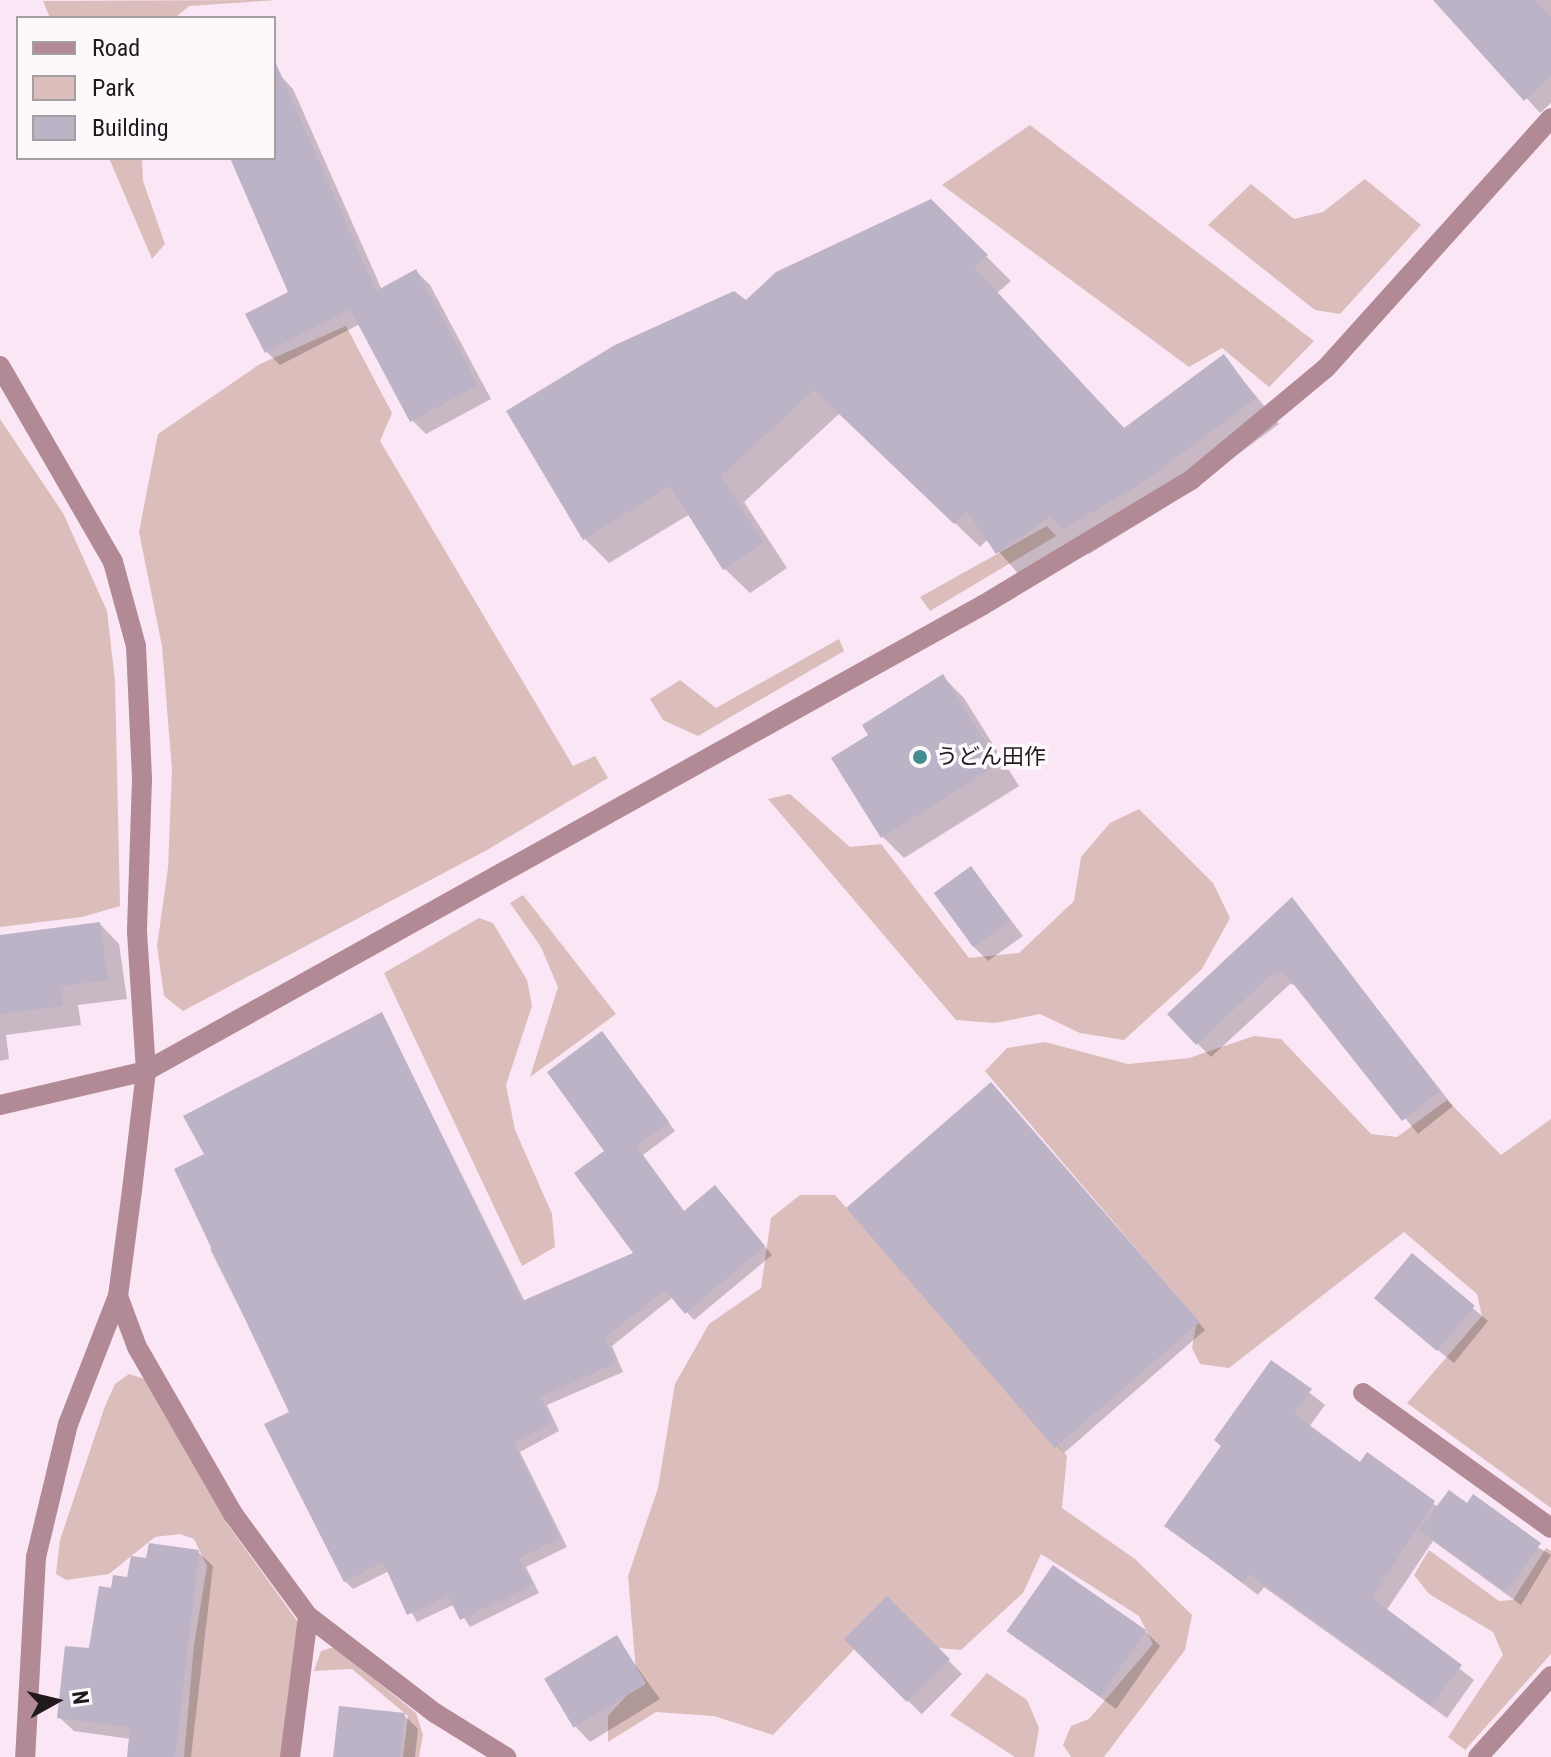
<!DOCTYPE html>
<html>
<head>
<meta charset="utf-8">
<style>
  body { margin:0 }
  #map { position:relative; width:1551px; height:1757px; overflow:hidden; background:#fae6f5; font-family:"Roboto Condensed","Noto Sans JP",sans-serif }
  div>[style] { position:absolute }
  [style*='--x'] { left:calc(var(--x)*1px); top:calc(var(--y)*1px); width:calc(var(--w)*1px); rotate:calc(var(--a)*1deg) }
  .green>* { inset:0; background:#dbbebb }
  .shadow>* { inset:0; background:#0003; transform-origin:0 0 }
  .building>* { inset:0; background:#bcb3c7; transform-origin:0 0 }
  .minor>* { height:20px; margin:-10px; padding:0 10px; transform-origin:10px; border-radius:10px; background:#b18a95 }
  .dots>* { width:22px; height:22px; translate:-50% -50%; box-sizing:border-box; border:4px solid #fdf8fc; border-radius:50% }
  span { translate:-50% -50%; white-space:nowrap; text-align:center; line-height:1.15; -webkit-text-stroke:7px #fdf8fc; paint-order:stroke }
  .poi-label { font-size:22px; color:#20191e }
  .left { translate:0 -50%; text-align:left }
  .legend { position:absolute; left:16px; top:16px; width:260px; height:144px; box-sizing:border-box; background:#fdf8fc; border:2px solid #a59fa3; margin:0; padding:10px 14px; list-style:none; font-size:24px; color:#20191e }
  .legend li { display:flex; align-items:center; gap:16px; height:40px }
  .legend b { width:40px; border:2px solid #a59fa3 }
  .north { position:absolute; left:16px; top:1661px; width:80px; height:80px; -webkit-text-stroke:6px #fdf8fc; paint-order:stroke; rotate:82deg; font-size:22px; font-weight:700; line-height:32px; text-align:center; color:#20191e }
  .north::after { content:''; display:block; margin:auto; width:28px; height:36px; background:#20191e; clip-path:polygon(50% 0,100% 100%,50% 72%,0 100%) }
</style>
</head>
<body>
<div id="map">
  <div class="green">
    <i style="clip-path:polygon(277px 0,189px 6px,175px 18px,50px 18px,43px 1px)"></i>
    <i style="clip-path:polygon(1030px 125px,1314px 341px,1269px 387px,1222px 348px,1189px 367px,942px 185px)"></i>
    <i style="clip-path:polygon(109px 158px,142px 158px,143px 181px,165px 244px,152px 259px)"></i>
    <i style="clip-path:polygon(1365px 179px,1421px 225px,1340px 314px,1315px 310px,1208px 225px,1251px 184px,1294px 219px,1323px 212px)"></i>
    <i style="clip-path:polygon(346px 326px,392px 413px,380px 441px,573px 766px,595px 756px,608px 778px,487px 850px,183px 1011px,164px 996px,157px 946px,168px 868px,172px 770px,162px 646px,139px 532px,158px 434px,260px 364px)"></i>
    <i style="clip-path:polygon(0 419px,63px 513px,107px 611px,115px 681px,120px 906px,82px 917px,0 927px)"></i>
    <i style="clip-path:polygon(1047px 526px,1056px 536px,930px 611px,920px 597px)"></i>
    <i style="clip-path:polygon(839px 639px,844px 651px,698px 736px,663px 720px,650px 699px,680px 680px,716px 708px)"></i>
    <i style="clip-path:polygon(790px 794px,850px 847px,881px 844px,969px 958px,1019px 953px,1074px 901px,1081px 857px,1110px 823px,1139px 809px,1213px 883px,1230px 918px,1202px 969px,1124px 1040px,1080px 1033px,1040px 1014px,995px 1023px,956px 1020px,768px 799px)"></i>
    <i style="clip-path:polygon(523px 895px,616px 1014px,530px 1077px,558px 987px,541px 947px,510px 903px)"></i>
    <i style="clip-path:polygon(479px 918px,493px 923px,527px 980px,532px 1006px,506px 1085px,515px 1130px,552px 1214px,555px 1247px,522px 1266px,384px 973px)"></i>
    <i style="clip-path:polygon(1254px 1036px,1281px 1039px,1371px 1134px,1397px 1137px,1447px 1100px,1501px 1155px,1551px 1119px,1551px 1508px,1407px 1403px,1482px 1316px,1477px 1294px,1404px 1232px,1229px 1368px,1200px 1364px,1192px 1348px,1197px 1320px,985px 1071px,1007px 1048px,1045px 1042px,1128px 1064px,1189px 1058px)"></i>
    <i style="clip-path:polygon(800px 1195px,835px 1195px,1067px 1456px,1062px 1508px,1135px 1559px,1192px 1615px,1185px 1650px,1104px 1757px,1071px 1757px,1063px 1745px,1071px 1726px,1089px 1719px,1153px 1644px,1139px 1616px,1041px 1554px,1023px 1593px,961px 1650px,862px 1641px,773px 1735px,714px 1716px,656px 1712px,608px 1742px,608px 1716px,637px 1684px,628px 1576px,658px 1488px,675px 1384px,709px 1324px,761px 1288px,771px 1218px)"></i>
    <i style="clip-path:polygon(129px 1374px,145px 1379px,228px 1525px,300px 1625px,283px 1757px,184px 1757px,194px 1645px,207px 1566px,194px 1539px,180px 1534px,155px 1537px,109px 1574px,66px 1580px,56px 1574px,60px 1540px,104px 1409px,115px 1384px)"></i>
    <i style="clip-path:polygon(1546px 1548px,1551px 1551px,1551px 1654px,1465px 1750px,1448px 1737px,1503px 1655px,1493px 1632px,1429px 1594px,1414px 1575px,1429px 1550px,1499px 1601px,1513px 1600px)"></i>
    <i style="clip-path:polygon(334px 1647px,416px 1713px,423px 1735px,419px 1757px,403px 1757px,408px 1716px,352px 1669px,314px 1671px,321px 1651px)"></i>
    <i style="clip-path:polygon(987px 1673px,1027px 1700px,1039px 1728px,1034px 1757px,1015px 1757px,950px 1715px)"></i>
  </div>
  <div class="shadow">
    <i style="clip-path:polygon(1438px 0,1551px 0,1551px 103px,1540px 113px)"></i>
    <i style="clip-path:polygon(280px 75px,293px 89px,382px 290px,416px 271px,430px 285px,491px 399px,426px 434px,412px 420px,360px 324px,280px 365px,267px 352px,291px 293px,240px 158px,274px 158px,274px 78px)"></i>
    <i style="clip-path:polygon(931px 201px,1011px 281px,997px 293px,1125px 430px,1224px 357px,1279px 424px,1166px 507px,1089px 554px,1076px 541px,1022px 578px,988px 539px,980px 547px,840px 413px,744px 502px,787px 568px,750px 593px,725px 569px,690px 514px,609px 563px,584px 538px,746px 303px)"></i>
    <i style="clip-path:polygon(943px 677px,964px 698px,1019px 786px,904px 858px,882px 836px)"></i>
    <i style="clip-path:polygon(971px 868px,1023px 936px,988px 961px,974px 947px)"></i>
    <i style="clip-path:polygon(1292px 900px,1453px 1106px,1418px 1134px,1297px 985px,1290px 984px,1211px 1057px,1197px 1043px)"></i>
    <i style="clip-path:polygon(100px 924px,119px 944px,127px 999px,78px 1005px,81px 1025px,6px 1035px,9px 1059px,0 1061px,0 938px)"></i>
    <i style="clip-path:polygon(382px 1014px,525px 1302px,636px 1254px,607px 1152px,610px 1042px,675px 1131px,643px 1155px,685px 1213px,723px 1196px,772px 1255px,694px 1320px,673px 1297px,612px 1346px,623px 1372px,547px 1405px,559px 1431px,520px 1452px,567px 1547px,526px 1567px,539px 1593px,470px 1627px,455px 1604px,417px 1622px,389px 1571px,353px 1589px,345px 1581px,292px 1412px,210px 1249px,216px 1246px,206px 1154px)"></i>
    <i style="clip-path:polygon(997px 1091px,1205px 1330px,1064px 1453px,1057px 1446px)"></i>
    <i style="clip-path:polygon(1412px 1256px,1488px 1321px,1454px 1363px,1392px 1313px)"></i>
    <i style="clip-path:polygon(1271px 1362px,1325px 1405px,1309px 1427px,1360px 1464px,1439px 1507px,1468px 1506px,1551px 1555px,1521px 1605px,1433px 1541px,1386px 1611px,1474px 1680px,1447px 1718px,1264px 1587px,1258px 1595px,1167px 1526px,1223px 1447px)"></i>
    <i style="clip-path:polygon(198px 1552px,213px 1566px,191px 1757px,129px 1757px,131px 1739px,74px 1731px,59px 1717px,113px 1590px,148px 1561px)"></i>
    <i style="left:887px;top:1599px;width:106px;height:57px;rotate:45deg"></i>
    <i style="clip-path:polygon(1010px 1631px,1146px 1632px,1160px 1646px,1116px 1709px)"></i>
    <i style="clip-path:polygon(616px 1638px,660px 1699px,590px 1742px,576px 1727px)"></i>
    <i style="clip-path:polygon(404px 1715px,418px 1729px,415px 1757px,335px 1757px)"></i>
  </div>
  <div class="building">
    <i style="clip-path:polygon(1433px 0,1535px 0,1551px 18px,1551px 76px,1524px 101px)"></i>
    <i style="clip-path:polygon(274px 59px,376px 291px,416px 269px,478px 385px,410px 422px,350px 309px,265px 353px,245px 314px,288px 292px,230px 158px,274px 158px)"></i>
    <i style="clip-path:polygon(931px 199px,988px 255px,974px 267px,1124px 428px,1224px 354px,1256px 398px,1142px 483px,1062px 530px,1051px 516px,996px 554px,967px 511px,954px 524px,814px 390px,721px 476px,764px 543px,723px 570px,670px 486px,583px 540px,506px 411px,615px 345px,734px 291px,746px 300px,776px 272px)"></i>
    <i style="clip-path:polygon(943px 674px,999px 764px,881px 838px,831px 758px,868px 735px,862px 725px)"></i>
    <i style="left:971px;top:866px;width:67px;height:46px;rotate:54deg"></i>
    <i style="clip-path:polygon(1292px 897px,1440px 1091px,1402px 1121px,1283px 971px,1278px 975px,1275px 971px,1196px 1045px,1167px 1014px)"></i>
    <i style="clip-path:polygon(100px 922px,108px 980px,60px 986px,63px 1006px,0 1014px,0 935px)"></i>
    <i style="clip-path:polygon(382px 1012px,522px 1301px,633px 1253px,574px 1173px,604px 1151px,547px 1072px,602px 1031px,669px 1122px,636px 1146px,684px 1211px,715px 1185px,765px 1246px,685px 1314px,665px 1290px,605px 1338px,616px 1363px,540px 1397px,553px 1422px,514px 1443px,560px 1539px,519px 1558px,532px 1585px,460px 1620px,448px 1596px,407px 1615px,383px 1562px,344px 1582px,264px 1424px,289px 1412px,174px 1169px,204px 1154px,183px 1116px)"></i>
    <i style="left:991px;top:1082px;width:318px;height:192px;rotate:49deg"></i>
    <i style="left:1412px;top:1253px;width:82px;height:59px;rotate:40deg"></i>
    <i style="clip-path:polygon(1271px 1360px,1312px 1389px,1294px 1414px,1360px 1462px,1367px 1452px,1435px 1501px,1372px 1598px,1462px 1665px,1431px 1705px,1249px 1574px,1243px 1583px,1164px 1526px,1221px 1446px,1214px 1440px)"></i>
    <i style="clip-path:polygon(1449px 1490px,1467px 1503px,1473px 1494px,1541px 1543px,1506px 1592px,1419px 1530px)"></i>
    <i style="clip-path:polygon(149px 1543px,199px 1550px,175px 1757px,127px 1757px,130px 1727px,57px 1718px,65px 1646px,89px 1648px,99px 1586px,111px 1588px,113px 1575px,127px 1577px,131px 1556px,146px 1558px)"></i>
    <i style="left:1053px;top:1565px;width:114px;height:81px;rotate:35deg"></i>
    <i style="left:887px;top:1596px;width:89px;height:61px;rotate:45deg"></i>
    <i style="left:617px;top:1635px;width:57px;height:85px;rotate:59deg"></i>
    <i style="clip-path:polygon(339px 1706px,405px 1713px,400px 1757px,333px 1757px)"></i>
  </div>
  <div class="minor">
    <i style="--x:0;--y:366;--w:226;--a:60"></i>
    <i style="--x:113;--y:562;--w:87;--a:74.7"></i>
    <i style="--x:136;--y:646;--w:133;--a:87.4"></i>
    <i style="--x:142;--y:779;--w:153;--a:91.9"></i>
    <i style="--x:137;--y:932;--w:139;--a:86.3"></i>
    <i style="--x:146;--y:1071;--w:120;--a:96.7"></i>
    <i style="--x:132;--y:1190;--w:107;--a:97.5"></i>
    <i style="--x:118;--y:1296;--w:137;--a:111.3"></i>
    <i style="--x:68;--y:1424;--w:137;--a:103.5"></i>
    <i style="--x:36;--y:1557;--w:200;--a:93.1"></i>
    <i style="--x:0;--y:1105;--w:150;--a:-13.1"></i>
    <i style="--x:146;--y:1071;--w:958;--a:-29.11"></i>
    <i style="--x:983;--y:605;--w:243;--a:-31"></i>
    <i style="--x:1191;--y:480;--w:175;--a:-39.7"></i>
    <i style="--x:1326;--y:368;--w:336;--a:-48"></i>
    <i style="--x:118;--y:1296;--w:54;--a:69.6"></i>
    <i style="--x:137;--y:1347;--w:193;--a:60.1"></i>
    <i style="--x:233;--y:1514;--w:127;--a:53.7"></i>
    <i style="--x:308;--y:1616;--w:160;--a:37.4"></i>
    <i style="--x:435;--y:1713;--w:84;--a:31.8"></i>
    <i style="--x:1363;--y:1393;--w:231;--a:35.7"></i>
    <i style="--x:290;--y:1757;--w:142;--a:-82.7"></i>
    <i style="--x:1478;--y:1757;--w:109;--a:-48"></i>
  </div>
  <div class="dots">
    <i style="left:920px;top:757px;background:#458d90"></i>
  </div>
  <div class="poi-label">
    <span class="left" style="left:936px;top:757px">うどん田作</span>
  </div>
  <ul class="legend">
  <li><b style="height:10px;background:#b18a95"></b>Road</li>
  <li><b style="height:22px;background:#dbbebb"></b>Park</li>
  <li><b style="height:22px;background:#bcb3c7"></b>Building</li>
  </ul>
  <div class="north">N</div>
</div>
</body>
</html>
